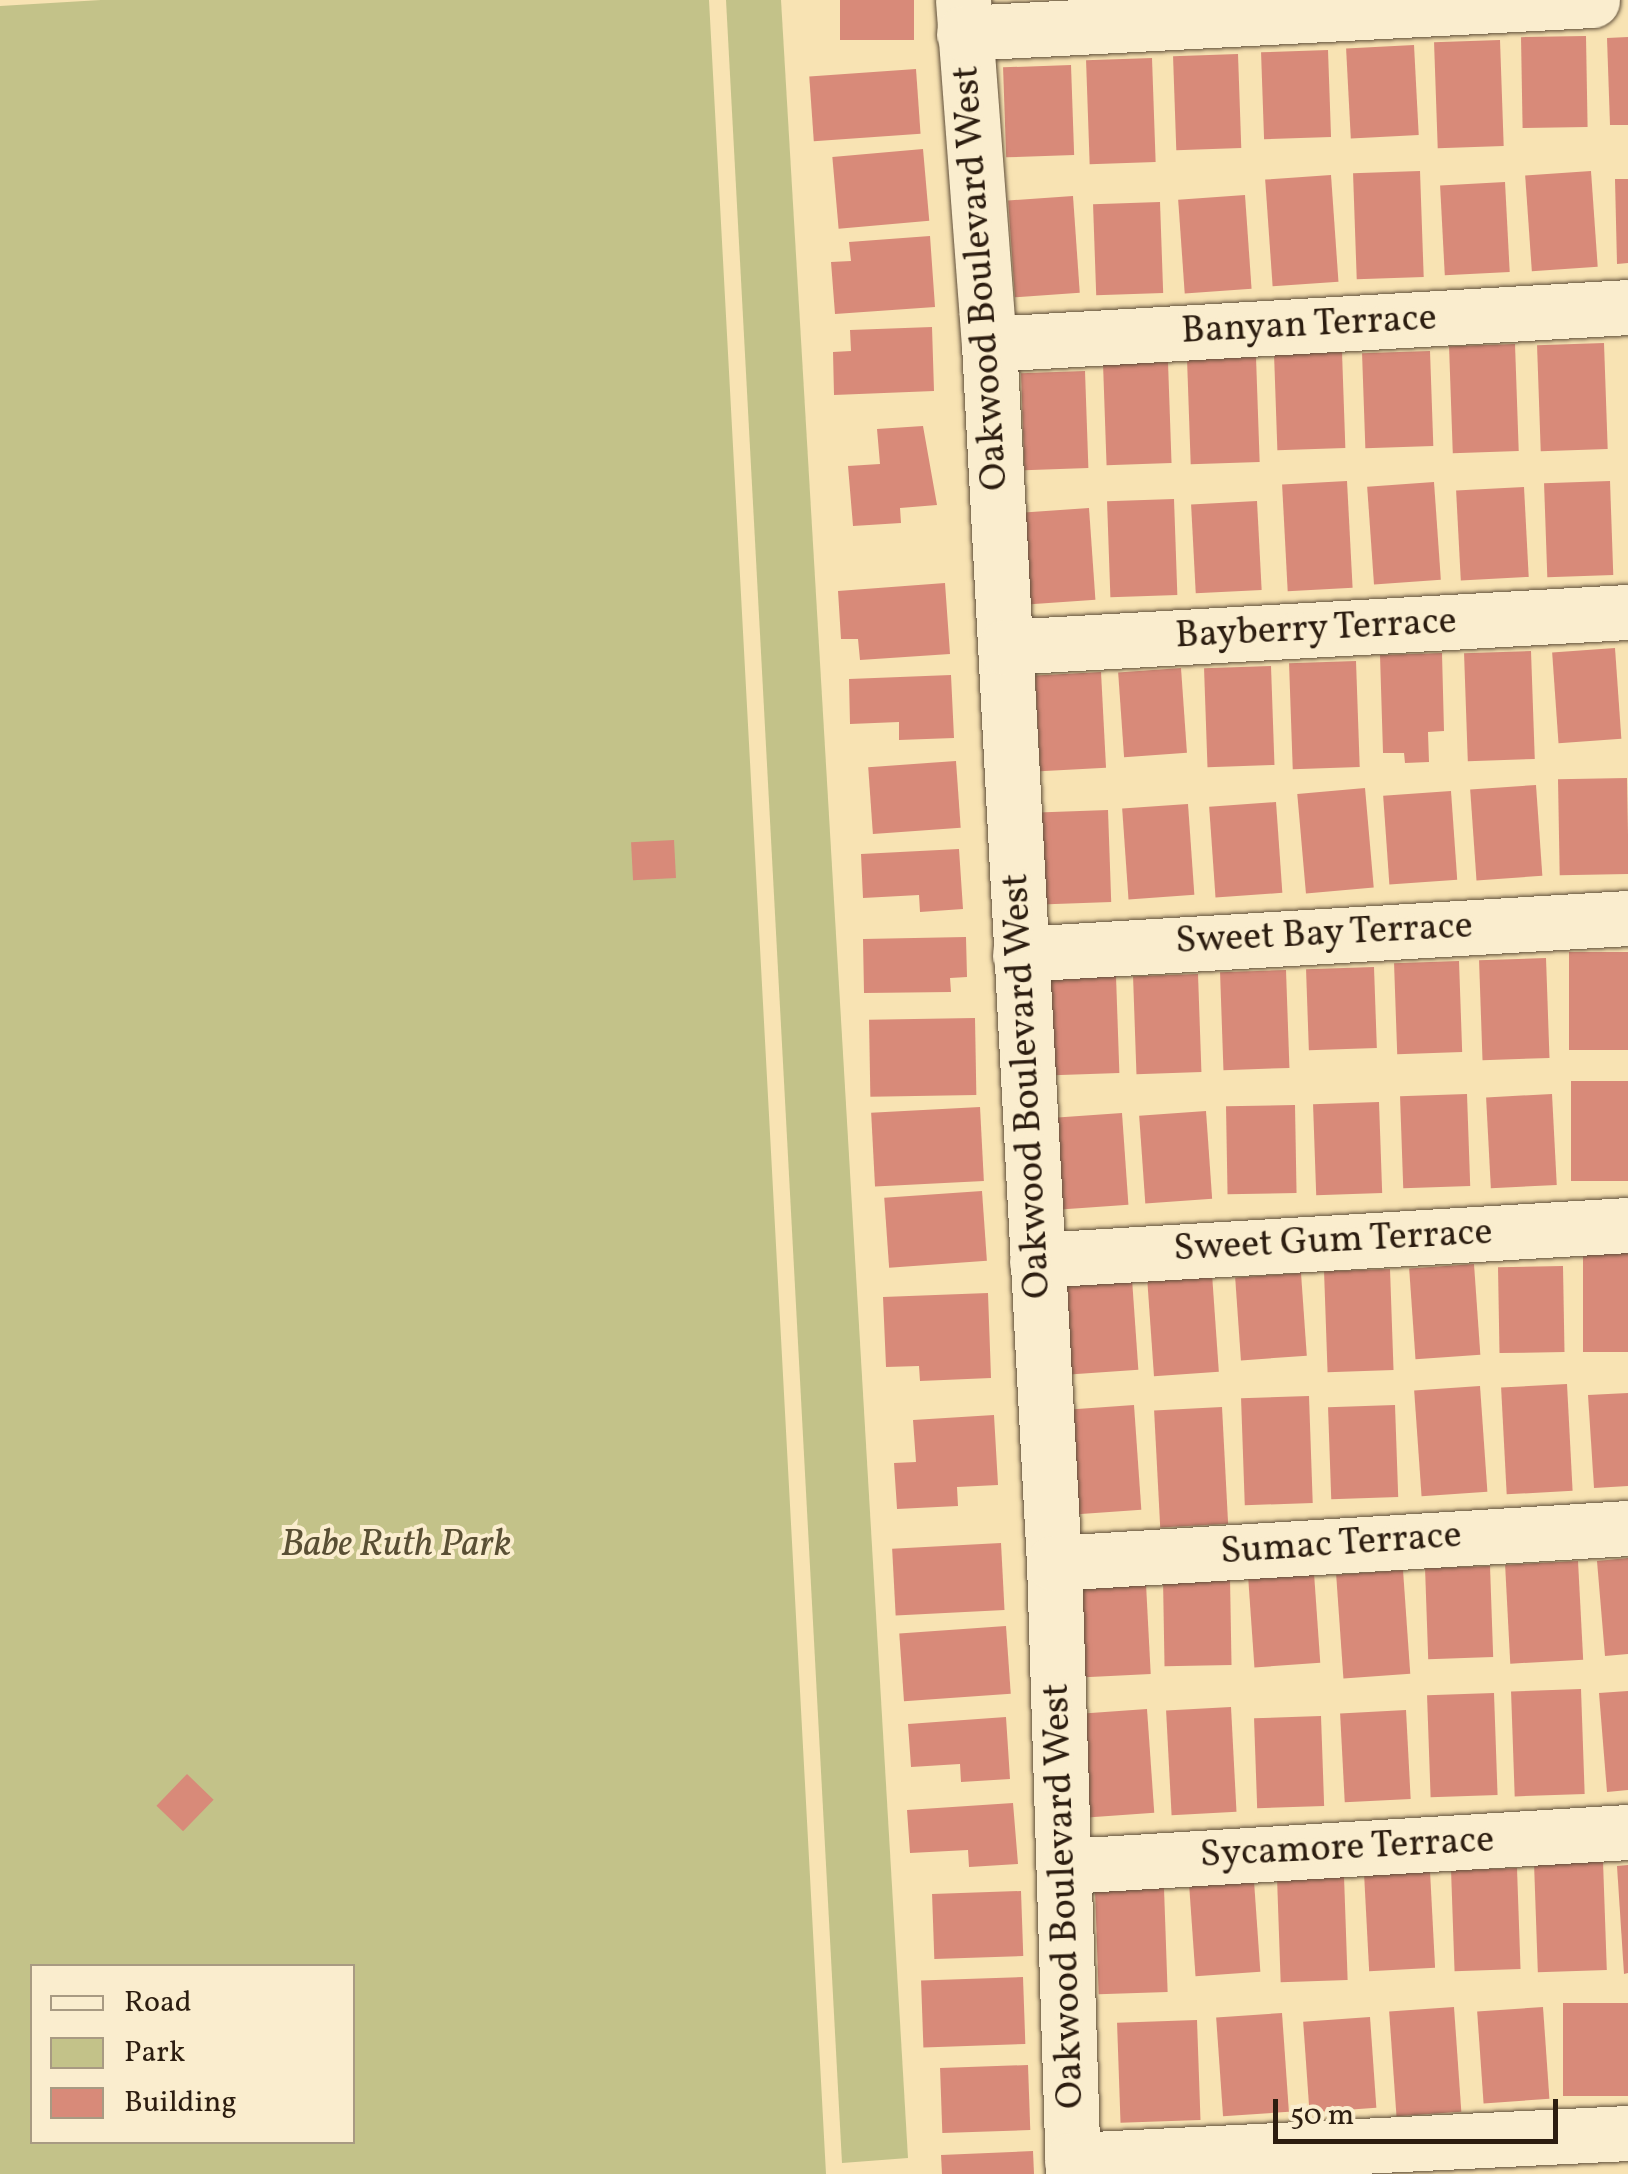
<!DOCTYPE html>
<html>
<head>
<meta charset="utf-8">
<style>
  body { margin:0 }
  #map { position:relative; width:1628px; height:2174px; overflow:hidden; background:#f8e3b3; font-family:Vollkorn,serif }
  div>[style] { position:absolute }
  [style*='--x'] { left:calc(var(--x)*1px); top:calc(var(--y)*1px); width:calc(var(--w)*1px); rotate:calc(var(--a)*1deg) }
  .green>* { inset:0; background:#c3c289 }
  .building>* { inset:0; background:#d88a79; transform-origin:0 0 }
  .roads { filter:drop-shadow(0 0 2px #5f4e39) drop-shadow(0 0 2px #5f4e39) }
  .minor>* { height:55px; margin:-27.5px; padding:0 27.5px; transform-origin:27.5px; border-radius:27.5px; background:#faedce }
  span { translate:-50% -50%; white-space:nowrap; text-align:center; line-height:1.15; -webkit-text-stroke:8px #faedce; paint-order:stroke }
  .street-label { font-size:38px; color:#2c1d10 }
  .park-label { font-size:38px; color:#594f34; font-style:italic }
  .legend { position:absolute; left:30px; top:1964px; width:325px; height:180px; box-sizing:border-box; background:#faedce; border:2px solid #a89a82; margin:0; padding:12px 18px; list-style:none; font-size:30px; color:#2c1d10 }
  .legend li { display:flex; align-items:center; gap:20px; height:50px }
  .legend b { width:50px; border:2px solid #a89a82 }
  .scale { position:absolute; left:1273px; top:2099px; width:285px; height:45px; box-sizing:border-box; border:5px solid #2c1d10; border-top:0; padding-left:12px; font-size:30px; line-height:35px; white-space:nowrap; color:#2c1d10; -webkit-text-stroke:8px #faedce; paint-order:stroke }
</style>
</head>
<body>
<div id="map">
  <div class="green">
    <i style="clip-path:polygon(evenodd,101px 0,709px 0,826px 2174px,0 2174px,0 6px,101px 0,32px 1966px,352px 1966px,352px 2142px,32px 2142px,32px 1966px)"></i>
    <i style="clip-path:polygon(726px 0,781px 0,908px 2158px,842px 2163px)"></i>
  </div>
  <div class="building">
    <i style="left:840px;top:0;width:74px;height:40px"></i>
    <i style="left:1586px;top:36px;width:91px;height:65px;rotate:89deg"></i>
    <i style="clip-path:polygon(1628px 37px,1628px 125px,1610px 125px,1607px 38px)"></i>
    <i style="left:1500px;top:40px;width:106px;height:66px;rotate:88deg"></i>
    <i style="left:1414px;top:45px;width:90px;height:68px;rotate:87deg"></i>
    <i style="left:1328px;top:50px;width:87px;height:67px;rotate:88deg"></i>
    <i style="left:1238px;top:54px;width:94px;height:65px;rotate:88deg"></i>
    <i style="left:1152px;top:58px;width:104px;height:66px;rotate:88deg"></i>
    <i style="left:1071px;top:65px;width:90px;height:68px;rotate:88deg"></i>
    <i style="left:916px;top:69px;width:65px;height:107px;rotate:86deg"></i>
    <i style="left:923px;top:149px;width:72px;height:91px;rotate:85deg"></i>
    <i style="left:1420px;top:171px;width:106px;height:67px;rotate:88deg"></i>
    <i style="left:1591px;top:171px;width:96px;height:66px;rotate:86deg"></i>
    <i style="left:1331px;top:175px;width:107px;height:66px;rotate:86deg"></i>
    <i style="clip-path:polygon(1615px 179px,1628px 179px,1628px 263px,1617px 264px)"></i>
    <i style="left:1505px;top:182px;width:90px;height:65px;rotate:87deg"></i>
    <i style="left:1245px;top:195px;width:94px;height:67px;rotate:86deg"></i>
    <i style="left:1073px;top:196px;width:97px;height:65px;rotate:86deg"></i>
    <i style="left:1160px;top:202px;width:91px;height:67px;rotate:88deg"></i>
    <i style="clip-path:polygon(930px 236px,935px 307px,835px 314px,831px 262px,851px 261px,849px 242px)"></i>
    <i style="clip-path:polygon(932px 327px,934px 391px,834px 395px,833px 352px,851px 351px,850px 330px)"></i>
    <i style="left:1604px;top:343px;width:106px;height:67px;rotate:88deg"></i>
    <i style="left:1515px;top:344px;width:107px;height:66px;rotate:88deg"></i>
    <i style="left:1430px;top:351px;width:95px;height:68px;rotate:88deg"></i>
    <i style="left:1342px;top:352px;width:96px;height:68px;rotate:88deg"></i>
    <i style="left:1256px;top:357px;width:105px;height:69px;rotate:88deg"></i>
    <i style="left:1168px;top:362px;width:101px;height:65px;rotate:88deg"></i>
    <i style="left:1085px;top:371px;width:97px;height:64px;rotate:88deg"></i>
    <i style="clip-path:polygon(923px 426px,937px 505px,900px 508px,901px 523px,853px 526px,848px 466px,880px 464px,877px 429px)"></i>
    <i style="left:1347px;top:481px;width:107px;height:65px;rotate:87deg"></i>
    <i style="left:1610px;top:481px;width:94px;height:66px;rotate:88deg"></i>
    <i style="left:1434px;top:482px;width:98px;height:67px;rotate:86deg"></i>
    <i style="left:1524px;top:487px;width:90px;height:68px;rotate:87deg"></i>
    <i style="left:1174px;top:499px;width:96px;height:67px;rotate:88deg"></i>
    <i style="left:1257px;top:501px;width:89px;height:66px;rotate:87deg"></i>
    <i style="left:1089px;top:508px;width:92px;height:65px;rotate:86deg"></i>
    <i style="clip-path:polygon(945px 583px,950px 654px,860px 660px,858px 639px,841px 639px,838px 591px)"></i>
    <i style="left:1615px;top:648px;width:91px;height:63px;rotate:86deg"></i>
    <i style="left:1531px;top:651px;width:108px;height:67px;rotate:88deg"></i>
    <i style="clip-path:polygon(1442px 653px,1444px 731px,1428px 732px,1429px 762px,1405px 763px,1404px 753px,1383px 753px,1380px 655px)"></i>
    <i style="left:1356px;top:661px;width:106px;height:67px;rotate:88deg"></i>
    <i style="left:1271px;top:666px;width:99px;height:67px;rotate:88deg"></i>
    <i style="left:1181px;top:668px;width:85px;height:63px;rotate:86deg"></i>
    <i style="left:1101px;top:672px;width:96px;height:66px;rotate:87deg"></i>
    <i style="clip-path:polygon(951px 675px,954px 738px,899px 740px,899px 722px,850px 724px,849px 679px)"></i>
    <i style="left:956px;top:761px;width:67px;height:88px;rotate:86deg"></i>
    <i style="left:1627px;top:778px;width:96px;height:69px;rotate:89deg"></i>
    <i style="left:1536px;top:785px;width:91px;height:66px;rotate:86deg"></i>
    <i style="left:1365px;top:788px;width:100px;height:68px;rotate:85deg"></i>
    <i style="left:1451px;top:791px;width:89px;height:68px;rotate:86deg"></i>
    <i style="left:1276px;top:802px;width:91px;height:67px;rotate:86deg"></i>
    <i style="left:1188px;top:804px;width:91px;height:66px;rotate:86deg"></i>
    <i style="left:1108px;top:810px;width:92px;height:70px;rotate:88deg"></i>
    <i style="left:674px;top:840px;width:38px;height:43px;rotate:87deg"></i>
    <i style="clip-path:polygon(959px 849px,963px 909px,920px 912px,919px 895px,863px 898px,861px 854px)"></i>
    <i style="clip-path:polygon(966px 937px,967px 977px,950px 978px,951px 992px,864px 993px,863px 939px)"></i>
    <i style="left:1628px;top:952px;width:98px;height:59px;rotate:90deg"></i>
    <i style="left:1546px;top:958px;width:100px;height:67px;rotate:88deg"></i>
    <i style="left:1459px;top:961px;width:91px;height:65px;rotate:88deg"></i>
    <i style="left:1374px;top:967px;width:81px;height:68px;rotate:88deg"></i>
    <i style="left:1286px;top:970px;width:98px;height:66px;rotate:88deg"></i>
    <i style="left:1198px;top:974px;width:98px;height:65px;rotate:88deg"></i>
    <i style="left:1116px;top:976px;width:97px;height:66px;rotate:88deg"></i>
    <i style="left:975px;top:1018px;width:77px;height:106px;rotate:89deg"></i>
    <i style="left:1628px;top:1081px;width:100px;height:57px;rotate:90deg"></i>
    <i style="left:1467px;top:1094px;width:92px;height:67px;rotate:88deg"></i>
    <i style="left:1552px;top:1094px;width:91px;height:66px;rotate:87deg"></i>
    <i style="left:1379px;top:1102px;width:91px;height:66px;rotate:88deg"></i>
    <i style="left:1295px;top:1105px;width:88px;height:69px;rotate:89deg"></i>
    <i style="left:980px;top:1107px;width:74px;height:109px;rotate:87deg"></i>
    <i style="left:1206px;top:1111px;width:88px;height:67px;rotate:86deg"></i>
    <i style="left:1122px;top:1113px;width:92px;height:68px;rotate:86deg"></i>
    <i style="left:982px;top:1191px;width:70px;height:98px;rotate:86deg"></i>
    <i style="left:1628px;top:1252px;width:100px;height:45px;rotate:90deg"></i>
    <i style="left:1474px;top:1264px;width:91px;height:65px;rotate:86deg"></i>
    <i style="left:1563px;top:1266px;width:86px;height:65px;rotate:89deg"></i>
    <i style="left:1390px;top:1269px;width:101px;height:66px;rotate:88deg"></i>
    <i style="left:1301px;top:1273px;width:83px;height:66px;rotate:86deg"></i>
    <i style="left:1212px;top:1274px;width:98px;height:65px;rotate:86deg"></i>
    <i style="left:1132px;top:1279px;width:91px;height:69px;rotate:86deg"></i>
    <i style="clip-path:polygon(988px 1293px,991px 1378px,920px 1381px,919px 1366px,886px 1367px,883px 1297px)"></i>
    <i style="left:1567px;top:1384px;width:107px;height:66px;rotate:87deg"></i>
    <i style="left:1480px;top:1386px;width:106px;height:66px;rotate:86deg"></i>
    <i style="clip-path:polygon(1628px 1393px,1628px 1486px,1594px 1488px,1588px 1395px)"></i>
    <i style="left:1309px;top:1396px;width:107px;height:68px;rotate:88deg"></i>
    <i style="left:1134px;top:1405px;width:105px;height:64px;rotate:86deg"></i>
    <i style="left:1395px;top:1405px;width:92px;height:67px;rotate:88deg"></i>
    <i style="left:1222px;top:1407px;width:117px;height:68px;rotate:87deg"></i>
    <i style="clip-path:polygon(994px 1415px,998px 1485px,957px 1487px,958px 1506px,897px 1509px,894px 1463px,916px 1462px,913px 1420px)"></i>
    <i style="left:1001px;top:1543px;width:67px;height:109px;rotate:87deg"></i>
    <i style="clip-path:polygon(1628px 1558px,1628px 1654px,1605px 1656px,1597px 1561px)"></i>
    <i style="left:1578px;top:1561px;width:99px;height:73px;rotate:87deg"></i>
    <i style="left:1490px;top:1566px;width:91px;height:65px;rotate:88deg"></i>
    <i style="left:1403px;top:1570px;width:104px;height:67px;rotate:86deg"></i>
    <i style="left:1314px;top:1573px;width:90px;height:66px;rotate:86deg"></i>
    <i style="left:1230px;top:1578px;width:87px;height:67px;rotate:89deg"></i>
    <i style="left:1146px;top:1584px;width:90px;height:66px;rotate:87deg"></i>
    <i style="left:1006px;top:1626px;width:68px;height:107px;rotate:86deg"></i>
    <i style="left:1581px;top:1689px;width:105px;height:70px;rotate:88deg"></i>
    <i style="clip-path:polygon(1628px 1691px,1628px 1790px,1607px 1792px,1599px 1693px)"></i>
    <i style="left:1494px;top:1693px;width:102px;height:67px;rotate:88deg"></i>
    <i style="left:1231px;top:1707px;width:105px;height:65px;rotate:87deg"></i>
    <i style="left:1147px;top:1709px;width:104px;height:67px;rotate:86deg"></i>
    <i style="left:1406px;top:1710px;width:89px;height:66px;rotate:87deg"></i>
    <i style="left:1321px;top:1716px;width:90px;height:67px;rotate:88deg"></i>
    <i style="clip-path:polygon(1006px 1717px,1010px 1779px,961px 1782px,960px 1764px,911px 1767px,908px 1724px)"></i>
    <i style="left:187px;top:1774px;width:37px;height:44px;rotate:44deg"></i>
    <i style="clip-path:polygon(1013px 1803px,1018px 1864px,969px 1867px,968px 1850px,910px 1853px,907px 1810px)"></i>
    <i style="left:1603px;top:1861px;width:109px;height:69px;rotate:88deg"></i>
    <i style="clip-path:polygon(1628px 1865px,1628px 1973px,1624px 1974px,1617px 1866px)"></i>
    <i style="left:1517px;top:1868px;width:101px;height:66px;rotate:88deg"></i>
    <i style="left:1430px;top:1871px;width:97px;height:66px;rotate:87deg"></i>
    <i style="left:1344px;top:1876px;width:104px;height:67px;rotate:88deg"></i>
    <i style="left:1254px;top:1881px;width:91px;height:65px;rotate:86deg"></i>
    <i style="left:1164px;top:1888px;width:104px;height:69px;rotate:88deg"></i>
    <i style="left:1021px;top:1891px;width:65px;height:89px;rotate:88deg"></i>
    <i style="left:1023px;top:1977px;width:67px;height:102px;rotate:88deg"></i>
    <i style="left:1628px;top:2003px;width:93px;height:65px;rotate:90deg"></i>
    <i style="left:1454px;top:2007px;width:105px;height:65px;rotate:86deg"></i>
    <i style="left:1543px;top:2007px;width:92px;height:66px;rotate:86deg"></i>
    <i style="left:1282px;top:2013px;width:99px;height:66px;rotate:86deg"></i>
    <i style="left:1370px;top:2017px;width:91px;height:67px;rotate:86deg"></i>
    <i style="left:1197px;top:2020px;width:100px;height:80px;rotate:88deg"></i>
    <i style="left:1028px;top:2065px;width:65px;height:88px;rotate:88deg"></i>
    <i style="clip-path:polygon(1033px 2151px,1034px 2174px,942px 2174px,941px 2155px)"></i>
  </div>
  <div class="roads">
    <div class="minor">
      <i style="--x:963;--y:0;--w:345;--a:85.7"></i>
      <i style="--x:989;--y:344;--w:1221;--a:86.95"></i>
      <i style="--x:1054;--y:1563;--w:611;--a:88.22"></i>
      <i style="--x:964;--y:33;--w:629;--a:-3.01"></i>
      <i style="--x:989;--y:344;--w:640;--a:-3.31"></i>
      <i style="--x:1005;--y:647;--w:624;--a:-3.22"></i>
      <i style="--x:1020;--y:954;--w:609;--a:-3.39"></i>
      <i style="--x:1037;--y:1260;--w:592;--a:-3.39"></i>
      <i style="--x:1054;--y:1563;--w:575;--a:-3.49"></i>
      <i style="--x:1067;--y:1866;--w:562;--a:-3.47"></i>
      <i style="--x:1072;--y:2160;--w:557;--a:-2.78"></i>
    </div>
  </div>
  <div class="street-label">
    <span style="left:982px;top:278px;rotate:-94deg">Oakwood Boulevard West</span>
    <span style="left:1309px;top:326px;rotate:-3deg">Banyan Terrace</span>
    <span style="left:1316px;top:630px;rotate:-3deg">Bayberry Terrace</span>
    <span style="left:1324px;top:935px;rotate:-3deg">Sweet Bay Terrace</span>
    <span style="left:1028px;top:1086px;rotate:-93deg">Oakwood Boulevard West</span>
    <span style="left:1333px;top:1242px;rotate:-3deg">Sweet Gum Terrace</span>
    <span style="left:1341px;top:1545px;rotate:-4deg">Sumac Terrace</span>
    <span style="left:1347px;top:1849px;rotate:-3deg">Sycamore Terrace</span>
    <span style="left:1065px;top:1896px;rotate:-92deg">Oakwood Boulevard West</span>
  </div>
  <div class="park-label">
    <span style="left:396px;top:1546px">Babe Ruth Park</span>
  </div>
  <ul class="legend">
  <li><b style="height:12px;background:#faedce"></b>Road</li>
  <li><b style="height:28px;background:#c3c289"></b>Park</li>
  <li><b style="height:28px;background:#d88a79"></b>Building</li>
  </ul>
  <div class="scale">50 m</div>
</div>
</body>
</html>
